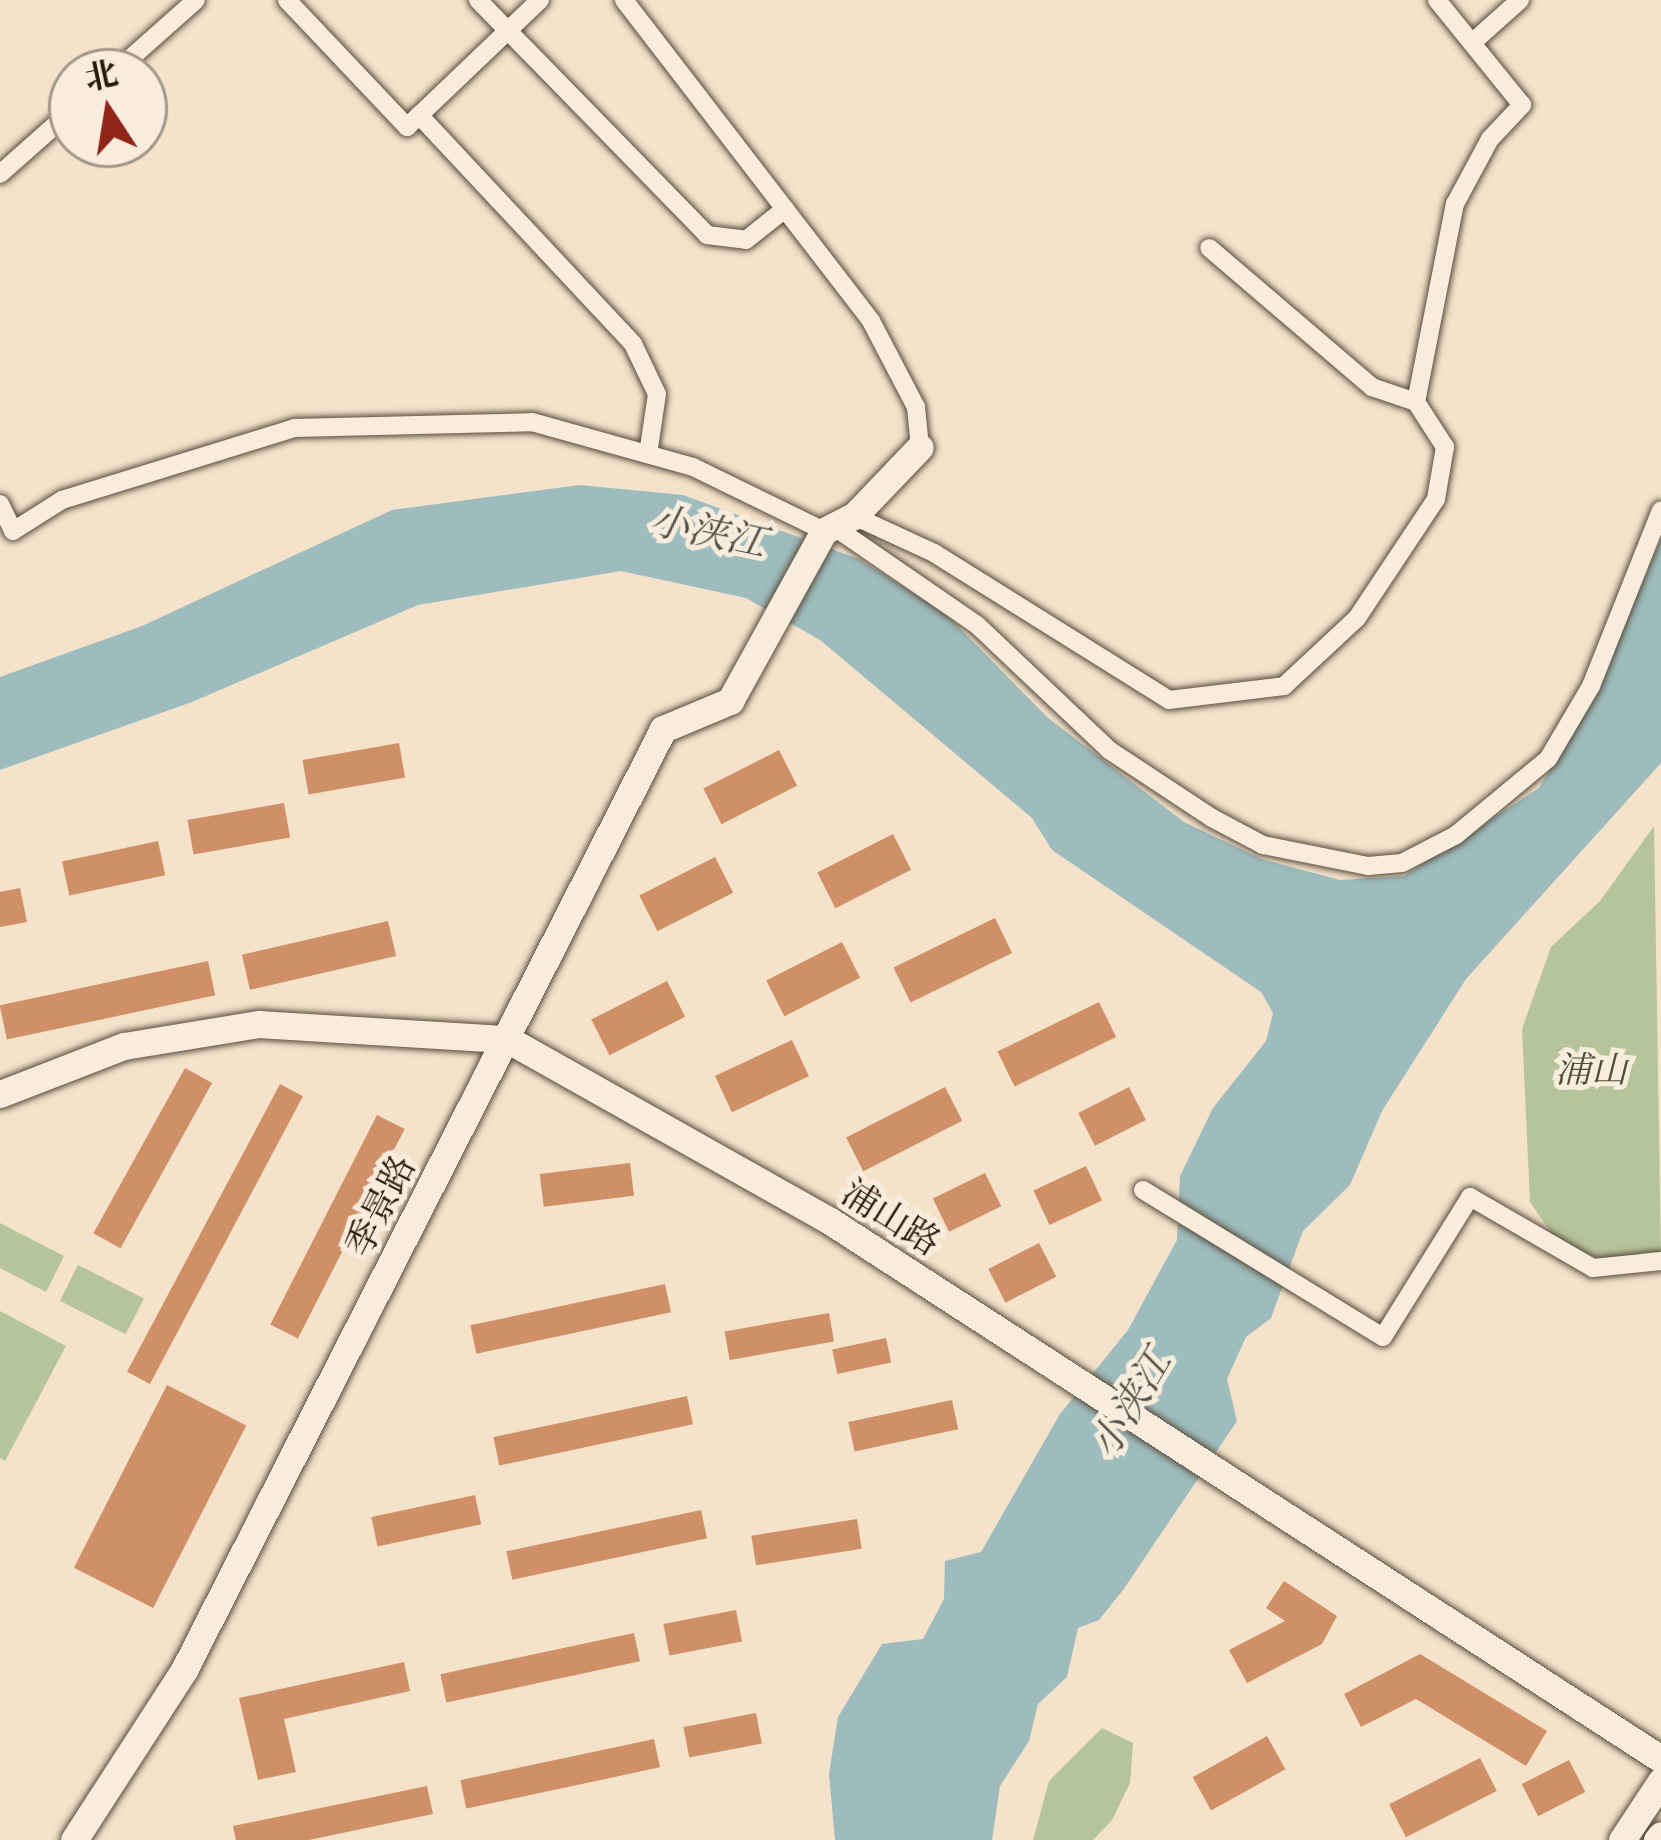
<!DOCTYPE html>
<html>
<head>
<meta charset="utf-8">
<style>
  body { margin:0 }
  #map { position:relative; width:1661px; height:1840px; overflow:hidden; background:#f4e2ca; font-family:"IM FELL Great Primer","Noto Serif SC",serif }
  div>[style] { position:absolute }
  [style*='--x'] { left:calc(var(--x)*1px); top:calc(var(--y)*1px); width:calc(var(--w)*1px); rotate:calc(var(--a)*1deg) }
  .green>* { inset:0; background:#b6c49b; transform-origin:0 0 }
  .water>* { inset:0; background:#9ebcbd }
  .building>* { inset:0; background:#d09067; transform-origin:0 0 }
  .roads { filter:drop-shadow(0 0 3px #5a4c3c) drop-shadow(0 0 3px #5a4c3c) }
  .street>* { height:18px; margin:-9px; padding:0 9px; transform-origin:9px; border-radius:9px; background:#f8ecdd }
  .secondary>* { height:27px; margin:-13.5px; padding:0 13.5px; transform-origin:13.5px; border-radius:13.5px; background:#f8ecdd }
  span { translate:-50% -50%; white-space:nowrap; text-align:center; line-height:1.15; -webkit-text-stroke:10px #f8ecdd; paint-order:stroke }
  .park-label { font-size:36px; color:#524d37; font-style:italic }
  .street-label { font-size:36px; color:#271a0c }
  .water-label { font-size:39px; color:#51534a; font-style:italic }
  .north { position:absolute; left:48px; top:48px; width:120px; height:120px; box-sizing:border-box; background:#f8ecdd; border:3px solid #a49889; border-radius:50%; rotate:348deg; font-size:33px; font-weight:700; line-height:48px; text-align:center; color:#271a0c }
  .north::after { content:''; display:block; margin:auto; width:42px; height:54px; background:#8f2418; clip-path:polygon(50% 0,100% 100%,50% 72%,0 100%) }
</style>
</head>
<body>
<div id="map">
  <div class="green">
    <i style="clip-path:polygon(1654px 826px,1661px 1258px,1604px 1261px,1556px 1240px,1530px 1202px,1522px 1029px,1551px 947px,1600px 901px)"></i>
    <i style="clip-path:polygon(0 1223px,64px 1256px,46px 1292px,0 1268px)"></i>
    <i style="left:78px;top:1265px;width:74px;height:40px;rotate:27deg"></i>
    <i style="clip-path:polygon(0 1311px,66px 1346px,5px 1461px,0 1458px)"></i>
    <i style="clip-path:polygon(1102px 1728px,1133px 1743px,1130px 1783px,1112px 1820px,1093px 1840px,1033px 1840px,1049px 1781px)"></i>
  </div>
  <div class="water">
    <i style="clip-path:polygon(580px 485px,683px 495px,859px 559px,946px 614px,1047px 717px,1184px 822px,1262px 859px,1340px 880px,1404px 876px,1539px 788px,1600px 684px,1661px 539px,1661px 763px,1466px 979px,1382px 1111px,1350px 1185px,1303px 1231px,1271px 1318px,1246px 1337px,1227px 1379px,1237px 1421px,1123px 1590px,1099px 1620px,1078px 1628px,1067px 1677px,1038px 1704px,1029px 1741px,1000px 1786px,992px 1840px,835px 1840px,829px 1774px,838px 1717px,882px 1644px,923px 1639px,944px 1599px,945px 1561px,981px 1552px,1060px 1414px,1128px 1330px,1177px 1240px,1180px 1176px,1213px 1108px,1266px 1041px,1273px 1013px,1261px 992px,1052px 850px,1032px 818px,820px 640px,746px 598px,621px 571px,418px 605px,192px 702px,0 770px,0 677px,142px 626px,392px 510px)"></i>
  </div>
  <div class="building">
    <i style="left:399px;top:743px;width:35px;height:98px;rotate:80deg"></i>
    <i style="left:779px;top:750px;width:40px;height:85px;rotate:63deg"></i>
    <i style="left:284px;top:803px;width:35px;height:98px;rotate:80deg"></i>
    <i style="left:893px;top:834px;width:40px;height:85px;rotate:63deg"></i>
    <i style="left:158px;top:841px;width:35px;height:98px;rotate:78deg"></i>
    <i style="left:715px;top:857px;width:40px;height:85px;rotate:63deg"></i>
    <i style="clip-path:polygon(20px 888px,27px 922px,0 927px,0 892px)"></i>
    <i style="left:995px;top:918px;width:39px;height:113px;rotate:64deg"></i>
    <i style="left:388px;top:921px;width:36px;height:150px;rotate:77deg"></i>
    <i style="left:842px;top:942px;width:40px;height:85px;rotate:63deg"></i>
    <i style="left:208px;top:961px;width:35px;height:213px;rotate:78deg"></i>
    <i style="left:667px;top:981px;width:40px;height:85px;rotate:63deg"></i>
    <i style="left:1099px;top:1002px;width:39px;height:113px;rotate:64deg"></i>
    <i style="left:792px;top:1040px;width:40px;height:85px;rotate:65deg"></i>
    <i style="left:185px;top:1068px;width:31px;height:189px;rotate:29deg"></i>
    <i style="left:280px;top:1084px;width:26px;height:326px;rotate:28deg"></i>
    <i style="left:945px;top:1087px;width:38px;height:111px;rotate:63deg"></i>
    <i style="left:1129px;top:1087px;width:37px;height:57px;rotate:63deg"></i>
    <i style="left:377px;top:1115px;width:31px;height:235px;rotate:27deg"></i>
    <i style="left:630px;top:1163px;width:33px;height:91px;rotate:83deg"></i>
    <i style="left:1086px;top:1166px;width:38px;height:58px;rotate:65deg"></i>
    <i style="left:985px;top:1173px;width:37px;height:58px;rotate:64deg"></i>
    <i style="left:1039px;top:1243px;width:38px;height:57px;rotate:63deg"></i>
    <i style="left:665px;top:1284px;width:29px;height:199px;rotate:78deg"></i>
    <i style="left:829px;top:1313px;width:29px;height:106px;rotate:80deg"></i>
    <i style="left:886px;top:1338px;width:25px;height:55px;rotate:78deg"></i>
    <i style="left:167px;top:1385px;width:89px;height:205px;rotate:27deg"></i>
    <i style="left:687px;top:1396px;width:29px;height:198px;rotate:78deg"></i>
    <i style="left:952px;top:1400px;width:30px;height:106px;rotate:78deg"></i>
    <i style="left:475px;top:1495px;width:30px;height:106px;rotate:78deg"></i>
    <i style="left:701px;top:1510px;width:29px;height:199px;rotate:78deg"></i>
    <i style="left:857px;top:1519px;width:30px;height:107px;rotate:81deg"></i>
    <i style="clip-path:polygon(1284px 1581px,1337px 1616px,1322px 1644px,1247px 1683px,1229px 1650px,1285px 1621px,1266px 1608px)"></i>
    <i style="left:736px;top:1610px;width:32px;height:74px;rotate:79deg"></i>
    <i style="left:634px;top:1633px;width:29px;height:198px;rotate:78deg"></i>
    <i style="clip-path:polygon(1420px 1654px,1547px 1731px,1526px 1766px,1416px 1699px,1361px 1727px,1344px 1694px)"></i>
    <i style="clip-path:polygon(404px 1662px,410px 1691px,284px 1719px,296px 1772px,258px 1780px,239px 1698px)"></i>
    <i style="left:756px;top:1713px;width:31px;height:74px;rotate:79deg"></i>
    <i style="left:1267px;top:1736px;width:38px;height:85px;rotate:61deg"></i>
    <i style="left:654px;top:1739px;width:29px;height:198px;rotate:78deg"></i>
    <i style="left:1480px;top:1758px;width:37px;height:102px;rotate:63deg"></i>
    <i style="left:1569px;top:1760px;width:36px;height:53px;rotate:63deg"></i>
    <i style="clip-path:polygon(427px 1786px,433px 1814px,309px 1840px,236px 1840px,233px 1826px)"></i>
  </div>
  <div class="roads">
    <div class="street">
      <i style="--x:287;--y:0;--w:175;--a:46.6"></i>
      <i style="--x:407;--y:127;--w:184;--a:-43.7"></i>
      <i style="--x:478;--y:0;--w:328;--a:45.7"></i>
      <i style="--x:707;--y:235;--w:39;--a:7"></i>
      <i style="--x:746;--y:240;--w:50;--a:-38.5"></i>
      <i style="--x:624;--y:0;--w:405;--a:52.4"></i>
      <i style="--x:871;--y:321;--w:97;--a:62.4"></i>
      <i style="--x:916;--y:407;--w:40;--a:84.3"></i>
      <i style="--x:1473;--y:42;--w:63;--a:-41.8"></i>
      <i style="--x:115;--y:72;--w:108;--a:-41.6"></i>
      <i style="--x:419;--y:115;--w:313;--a:46.9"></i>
      <i style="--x:633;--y:344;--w:55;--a:64.4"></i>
      <i style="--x:657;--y:394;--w:61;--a:98.5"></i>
      <i style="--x:0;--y:174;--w:96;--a:-41.6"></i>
      <i style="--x:1416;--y:402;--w:202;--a:-78.9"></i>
      <i style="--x:1455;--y:204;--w:74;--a:-61.7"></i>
      <i style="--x:1490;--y:139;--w:47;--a:-46.7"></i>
      <i style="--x:1522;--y:105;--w:135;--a:-129"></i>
      <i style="--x:0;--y:504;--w:30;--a:64"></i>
      <i style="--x:13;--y:531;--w:58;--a:-32.3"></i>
      <i style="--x:62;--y:500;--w:243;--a:-17.2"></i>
      <i style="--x:294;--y:428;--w:238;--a:-1.4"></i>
      <i style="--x:532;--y:422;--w:167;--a:15.6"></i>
      <i style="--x:693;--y:467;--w:146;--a:26"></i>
      <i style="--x:854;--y:516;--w:88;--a:24.8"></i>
      <i style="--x:934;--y:553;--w:277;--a:32"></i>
      <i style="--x:1169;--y:700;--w:116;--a:-6.9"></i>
      <i style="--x:1284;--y:686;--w:100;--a:-43"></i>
      <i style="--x:1357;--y:618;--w:143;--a:-56.4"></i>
      <i style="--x:1436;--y:499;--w:53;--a:-80.2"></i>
      <i style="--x:1445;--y:447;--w:54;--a:-122.8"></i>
      <i style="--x:1416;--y:402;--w:46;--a:-161.2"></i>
      <i style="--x:1372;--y:387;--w:214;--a:-139.5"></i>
      <i style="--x:833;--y:526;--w:175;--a:34.5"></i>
      <i style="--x:977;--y:625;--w:182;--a:43.4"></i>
      <i style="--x:1109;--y:750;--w:123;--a:33.4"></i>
      <i style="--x:1212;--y:818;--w:58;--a:27.9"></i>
      <i style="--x:1263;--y:845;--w:107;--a:11.3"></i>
      <i style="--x:1368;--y:866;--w:34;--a:-5"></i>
      <i style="--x:1402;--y:863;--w:61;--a:-27.4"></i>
      <i style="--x:1456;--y:835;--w:119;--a:-39.6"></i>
      <i style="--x:1548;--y:759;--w:85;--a:-59.5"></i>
      <i style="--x:1591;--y:686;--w:189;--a:-68.3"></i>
      <i style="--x:1143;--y:1190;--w:281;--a:31.5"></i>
      <i style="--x:1383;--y:1337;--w:165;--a:-58.1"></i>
      <i style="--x:1470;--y:1197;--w:142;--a:30"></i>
      <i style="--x:1593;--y:1268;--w:68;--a:-5.9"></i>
    </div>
    <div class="secondary">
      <i style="--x:0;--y:1094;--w:133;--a:-21.2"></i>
      <i style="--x:124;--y:1046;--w:137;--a:-9.3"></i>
      <i style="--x:259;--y:1024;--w:248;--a:3.5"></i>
      <i style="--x:507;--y:1039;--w:371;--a:29.4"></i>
      <i style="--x:830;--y:1221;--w:990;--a:32.92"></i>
      <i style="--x:74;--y:1840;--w:202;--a:-57.1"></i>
      <i style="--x:184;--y:1670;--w:1056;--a:-63.02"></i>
      <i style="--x:663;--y:729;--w:73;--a:-22.7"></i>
      <i style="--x:730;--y:701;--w:194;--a:-61.1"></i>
      <i style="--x:824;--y:531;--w:34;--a:-27"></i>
      <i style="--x:854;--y:516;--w:95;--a:-46.3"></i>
      <i style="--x:1622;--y:1840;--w:71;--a:-56.5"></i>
      <i style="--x:1657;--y:1840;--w:6;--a:-51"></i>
    </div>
  </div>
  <div class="park-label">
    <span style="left:1591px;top:1071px">浦山</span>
  </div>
  <div class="street-label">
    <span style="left:381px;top:1206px;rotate:-63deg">季景路</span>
    <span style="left:891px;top:1218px;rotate:32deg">浦山路</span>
  </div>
  <div class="water-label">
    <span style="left:708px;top:532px;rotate:12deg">小浃江</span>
    <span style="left:1131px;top:1404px;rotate:-59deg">小浃江</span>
  </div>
  <div class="north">北</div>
</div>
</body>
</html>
